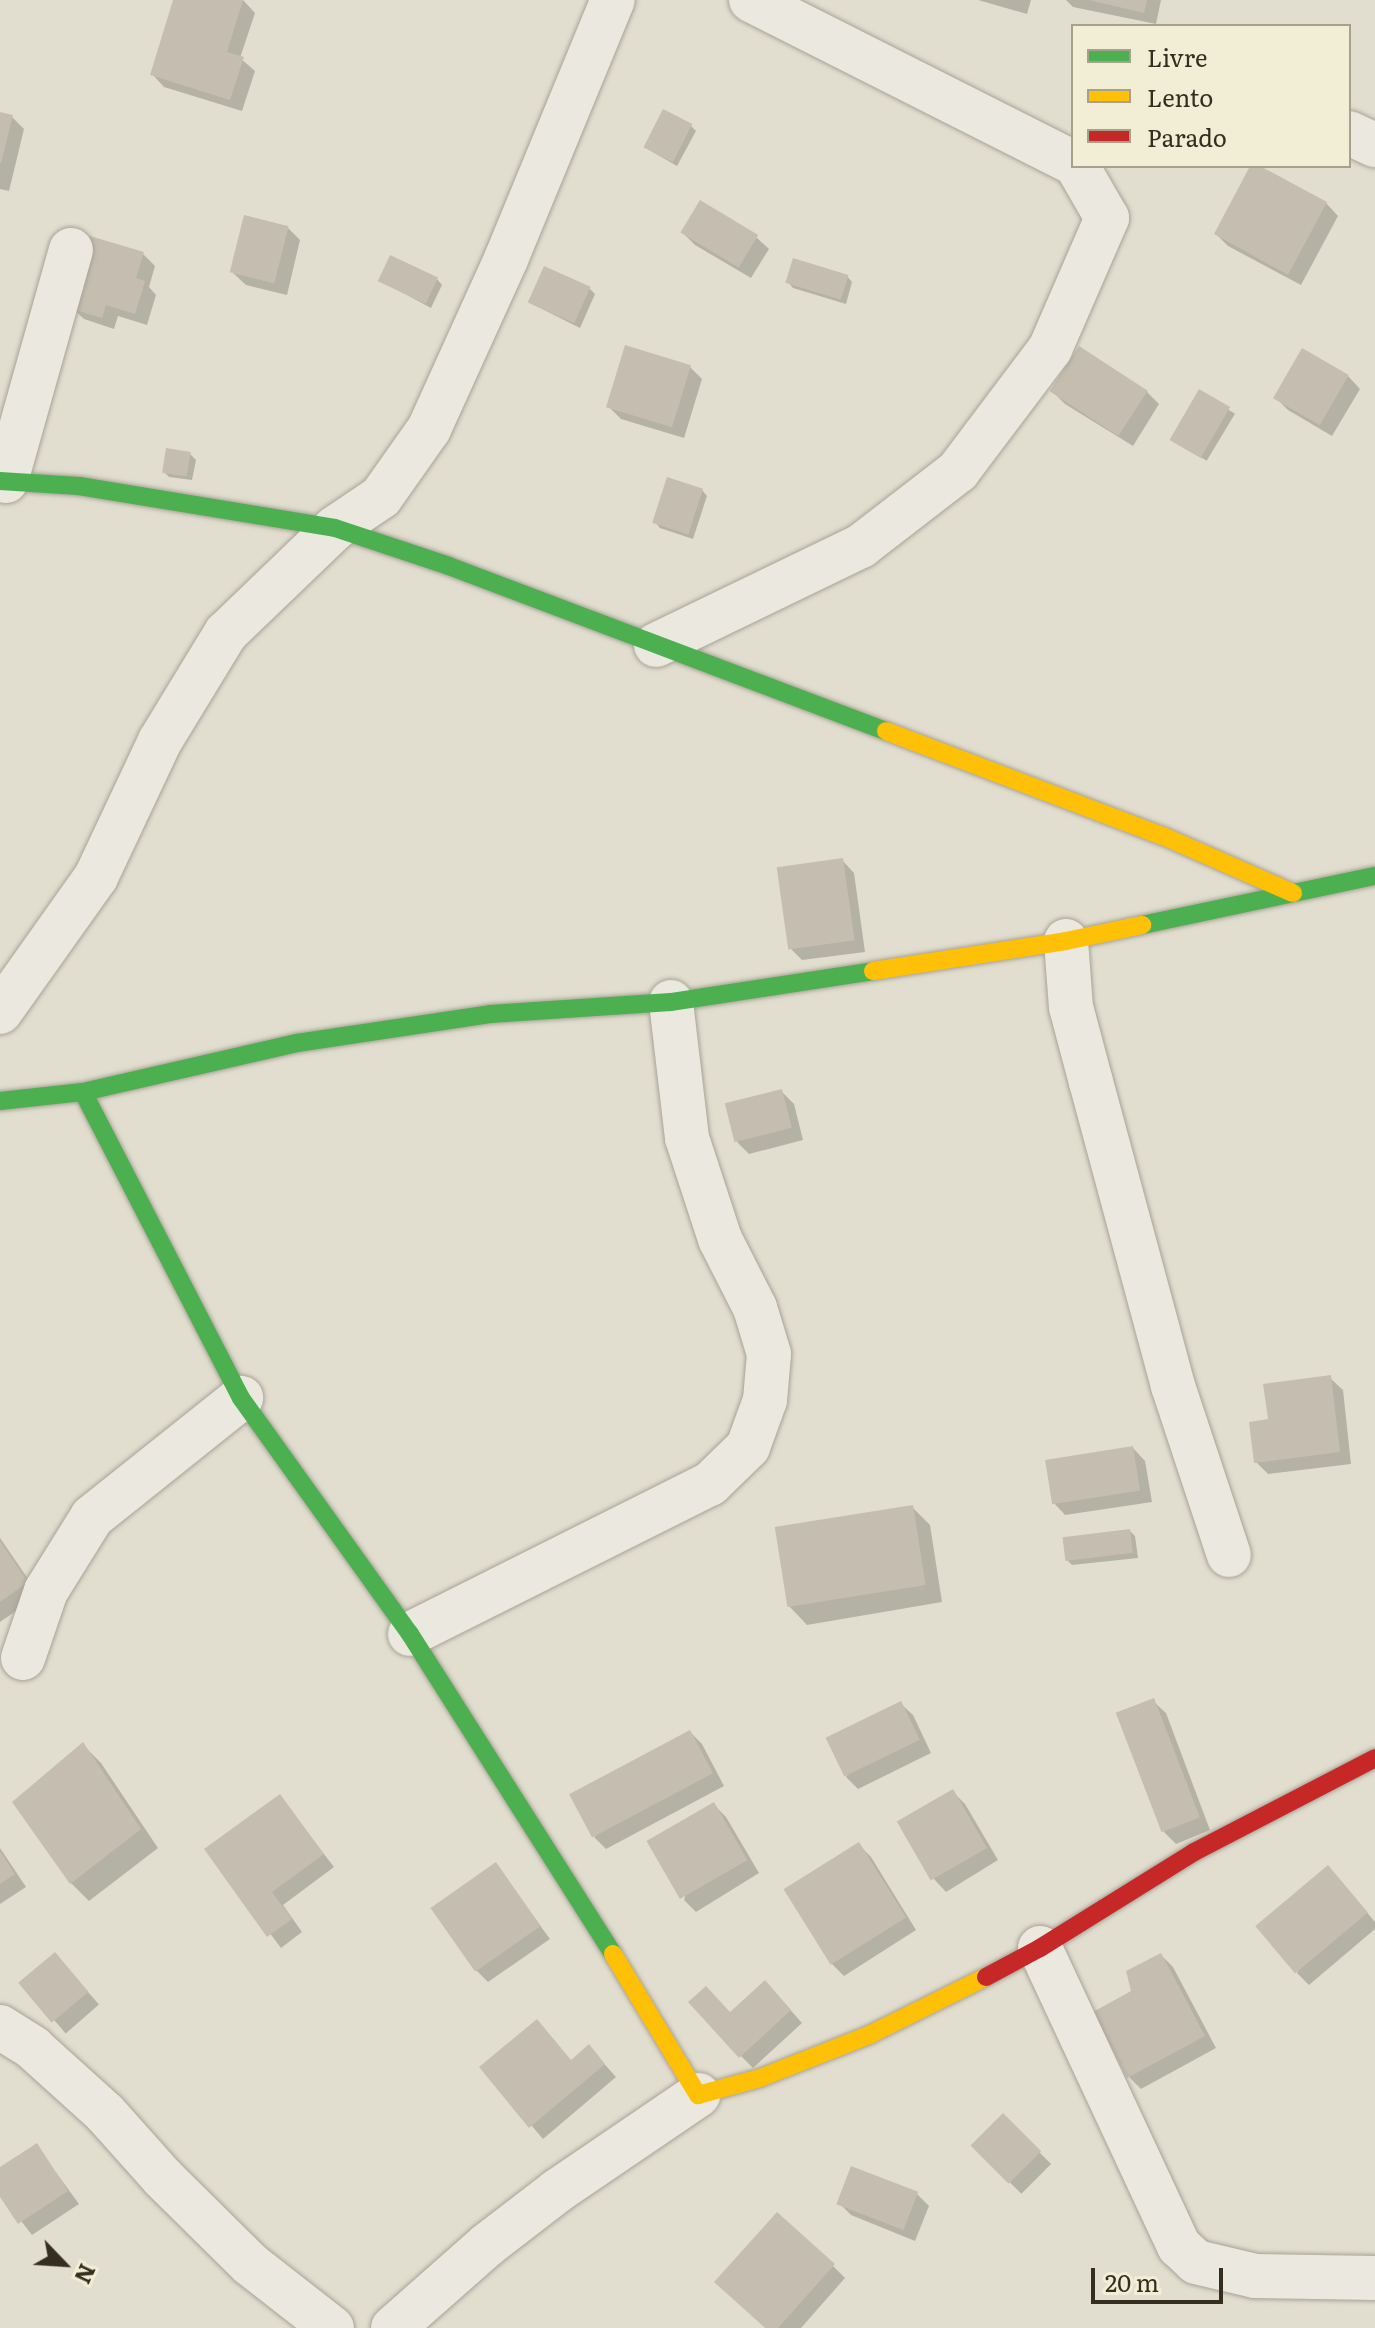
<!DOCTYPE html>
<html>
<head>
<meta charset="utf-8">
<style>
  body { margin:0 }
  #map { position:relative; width:1375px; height:2328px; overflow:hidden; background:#e2decf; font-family:Literata,serif }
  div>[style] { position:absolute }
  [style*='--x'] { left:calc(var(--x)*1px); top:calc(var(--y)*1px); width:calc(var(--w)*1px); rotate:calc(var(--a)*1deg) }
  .shadow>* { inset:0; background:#0003; transform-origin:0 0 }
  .building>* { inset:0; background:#c5beb0; transform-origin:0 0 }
  .roads { filter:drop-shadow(0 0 2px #a7a397) drop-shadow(0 0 2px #a7a397) }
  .street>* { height:44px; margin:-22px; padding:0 22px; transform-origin:22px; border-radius:22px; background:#eae8df }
  .fast>* { height:18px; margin:-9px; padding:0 9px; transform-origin:9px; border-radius:9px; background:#4caf50 }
  .slow>* { height:18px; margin:-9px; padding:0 9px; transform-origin:9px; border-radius:9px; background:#ffc107 }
  .jam>* { height:18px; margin:-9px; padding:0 9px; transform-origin:9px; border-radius:9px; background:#c62828 }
  span { translate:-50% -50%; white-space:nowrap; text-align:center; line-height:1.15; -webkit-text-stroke:8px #f2edd5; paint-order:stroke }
  .legend { position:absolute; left:1071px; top:24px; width:280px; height:144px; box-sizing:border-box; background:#f2edd5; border:2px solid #a6a08d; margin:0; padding:10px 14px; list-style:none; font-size:24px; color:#352d20 }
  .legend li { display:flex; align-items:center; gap:16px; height:40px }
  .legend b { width:40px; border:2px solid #a6a08d }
  .north { position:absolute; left:24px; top:2224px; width:80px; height:80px; -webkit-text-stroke:6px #f2edd5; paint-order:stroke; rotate:115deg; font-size:22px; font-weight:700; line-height:32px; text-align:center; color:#352d20 }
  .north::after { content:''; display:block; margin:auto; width:28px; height:36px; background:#352d20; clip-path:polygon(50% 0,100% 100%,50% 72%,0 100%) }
  .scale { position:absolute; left:1091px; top:2268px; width:132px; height:36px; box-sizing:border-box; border:4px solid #352d20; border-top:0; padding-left:10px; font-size:24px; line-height:28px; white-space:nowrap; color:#352d20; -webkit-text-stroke:6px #f2edd5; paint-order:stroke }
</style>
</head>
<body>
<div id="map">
  <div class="shadow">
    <i style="clip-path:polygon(175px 0,243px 0,255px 13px,240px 58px,255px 71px,242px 111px,164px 87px,152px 74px)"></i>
    <i style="clip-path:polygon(978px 0,1031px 0,1027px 14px)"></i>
    <i style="clip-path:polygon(1066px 0,1161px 0,1156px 24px,1073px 7px)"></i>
    <i style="clip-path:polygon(0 114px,12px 117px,24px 129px,9px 191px,0 189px)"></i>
    <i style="clip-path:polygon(690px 125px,696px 131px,677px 166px,644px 147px)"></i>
    <i style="clip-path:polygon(1253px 166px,1326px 203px,1338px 216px,1301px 285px,1228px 246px,1216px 234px)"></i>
    <i style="clip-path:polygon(288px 228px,300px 240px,287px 295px,246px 285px,233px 273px)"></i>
    <i style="clip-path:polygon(683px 233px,756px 237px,769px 249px,751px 278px,695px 245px)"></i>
    <i style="clip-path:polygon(143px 254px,155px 266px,149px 287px,156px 295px,147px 325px,118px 316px,114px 329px,84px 319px,71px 307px)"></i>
    <i style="clip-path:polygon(847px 276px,852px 282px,846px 304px,793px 288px,788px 282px)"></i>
    <i style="clip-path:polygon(437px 279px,442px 285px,431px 308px,381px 281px)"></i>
    <i style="clip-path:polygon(590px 289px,595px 294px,580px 328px,530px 303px)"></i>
    <i style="clip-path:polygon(1080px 349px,1147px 392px,1159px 404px,1133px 446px,1065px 404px,1053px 392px)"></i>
    <i style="clip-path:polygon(690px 367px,702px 379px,684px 438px,621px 419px,609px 407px)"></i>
    <i style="clip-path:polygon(1348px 376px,1360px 389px,1332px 436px,1288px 410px,1276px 398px)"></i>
    <i style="left:1199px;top:392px;width:42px;height:55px;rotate:31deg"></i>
    <i style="clip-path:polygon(190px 454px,196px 460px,192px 480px,169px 477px,163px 471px)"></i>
    <i style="clip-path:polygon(702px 490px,707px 496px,693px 539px,660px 528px,655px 522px)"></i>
    <i style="clip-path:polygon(842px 860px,854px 873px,865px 952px,802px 960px,790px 948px)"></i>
    <i style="clip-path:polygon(782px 1092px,794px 1104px,803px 1140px,749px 1154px,737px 1142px)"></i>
    <i style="clip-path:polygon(1330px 1378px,1343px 1390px,1351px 1464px,1268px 1474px,1256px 1462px,1270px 1421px)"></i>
    <i style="clip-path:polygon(1133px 1448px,1145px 1461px,1152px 1502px,1065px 1515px,1053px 1502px)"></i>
    <i style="clip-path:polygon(912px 1507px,930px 1525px,942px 1602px,807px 1625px,789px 1606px)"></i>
    <i style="clip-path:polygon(1130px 1531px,1135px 1536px,1138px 1558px,1072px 1565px,1066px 1559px)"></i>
    <i style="clip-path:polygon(0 1538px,39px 1595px,0 1622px)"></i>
    <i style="clip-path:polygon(1153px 1701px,1166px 1713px,1210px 1830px,1176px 1844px,1164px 1832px)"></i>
    <i style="clip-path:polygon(900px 1703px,913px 1715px,931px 1753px,858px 1789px,846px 1777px)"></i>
    <i style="clip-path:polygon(690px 1732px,702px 1744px,724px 1786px,606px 1849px,594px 1837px)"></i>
    <i style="clip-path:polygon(83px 1745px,101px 1763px,158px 1848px,89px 1901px,71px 1883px)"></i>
    <i style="clip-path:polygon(952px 1791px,965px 1804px,998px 1860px,946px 1892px,934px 1879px)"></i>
    <i style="clip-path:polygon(280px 1797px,334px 1867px,283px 1905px,302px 1932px,281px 1948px,207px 1850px)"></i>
    <i style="clip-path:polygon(714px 1805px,726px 1817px,759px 1873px,696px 1912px,684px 1900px)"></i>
    <i style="clip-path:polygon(859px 1845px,871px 1857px,916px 1930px,844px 1976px,832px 1964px,786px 1891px)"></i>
    <i style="clip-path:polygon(0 1848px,26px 1887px,0 1904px)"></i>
    <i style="clip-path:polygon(496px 1865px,550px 1939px,488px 1982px,476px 1970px)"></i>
    <i style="clip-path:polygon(1340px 1880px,1375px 1922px,1375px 1929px,1309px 1985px,1297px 1973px)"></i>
    <i style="left:55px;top:1954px;width:67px;height:44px;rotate:49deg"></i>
    <i style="clip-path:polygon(1161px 1955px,1173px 1967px,1216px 2048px,1141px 2089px,1129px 2077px)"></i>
    <i style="clip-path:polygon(777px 1995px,802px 2023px,753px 2068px,741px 2056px,730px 2015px)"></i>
    <i style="clip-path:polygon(589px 2047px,616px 2077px,543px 2139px,482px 2067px,572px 2061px)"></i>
    <i style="left:1003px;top:2116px;width:68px;height:42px;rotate:45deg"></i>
    <i style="clip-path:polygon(36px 2145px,79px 2204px,32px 2235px,0 2194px,0 2169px)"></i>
    <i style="clip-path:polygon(917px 2194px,929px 2206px,915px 2241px,851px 2215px,839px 2203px)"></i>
    <i style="clip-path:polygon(833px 2266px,845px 2278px,801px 2328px,766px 2328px)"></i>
  </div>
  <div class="building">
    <i style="clip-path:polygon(173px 0,243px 0,227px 52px,244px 57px,230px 100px,150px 75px)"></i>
    <i style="clip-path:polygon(1089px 0,1147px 0,1144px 13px)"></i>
    <i style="left:663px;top:109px;width:33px;height:43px;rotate:27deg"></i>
    <i style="clip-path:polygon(0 112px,13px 115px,1px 163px,0 163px)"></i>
    <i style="clip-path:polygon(1250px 166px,1260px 166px,1327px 202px,1288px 275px,1214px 234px)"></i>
    <i style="left:700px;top:200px;width:68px;height:38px;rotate:31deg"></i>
    <i style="left:244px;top:215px;width:46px;height:59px;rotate:14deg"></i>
    <i style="clip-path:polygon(90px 236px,144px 252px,136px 278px,145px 281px,135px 314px,106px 305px,102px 318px,69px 308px)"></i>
    <i style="left:390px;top:255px;width:53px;height:29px;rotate:25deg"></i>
    <i style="left:793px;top:258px;width:58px;height:26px;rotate:17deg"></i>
    <i style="left:544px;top:266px;width:51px;height:40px;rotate:24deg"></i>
    <i style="left:625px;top:345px;width:69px;height:65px;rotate:17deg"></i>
    <i style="left:1079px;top:346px;width:82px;height:54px;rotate:33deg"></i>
    <i style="left:1302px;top:348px;width:54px;height:58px;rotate:30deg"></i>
    <i style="left:1199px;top:389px;width:36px;height:59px;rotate:30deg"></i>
    <i style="left:166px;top:448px;width:25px;height:25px;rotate:9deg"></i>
    <i style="left:667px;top:477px;width:38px;height:48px;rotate:18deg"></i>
    <i style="left:843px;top:858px;width:83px;height:67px;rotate:82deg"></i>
    <i style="left:782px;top:1089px;width:40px;height:59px;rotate:76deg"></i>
    <i style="clip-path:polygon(1331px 1375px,1340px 1452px,1254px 1463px,1249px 1422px,1268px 1419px,1263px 1384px)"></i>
    <i style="left:1133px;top:1446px;width:45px;height:89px;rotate:81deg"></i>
    <i style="left:913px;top:1505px;width:81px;height:140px;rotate:81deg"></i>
    <i style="left:1130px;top:1529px;width:24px;height:68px;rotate:83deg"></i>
    <i style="clip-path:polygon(0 1541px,28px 1582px,0 1602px)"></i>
    <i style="left:1154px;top:1698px;width:128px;height:41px;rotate:69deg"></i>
    <i style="left:901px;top:1701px;width:43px;height:84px;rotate:64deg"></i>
    <i style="left:690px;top:1730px;width:49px;height:137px;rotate:62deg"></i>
    <i style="clip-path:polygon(83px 1742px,141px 1829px,70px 1884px,12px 1802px)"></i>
    <i style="left:953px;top:1789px;width:68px;height:65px;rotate:60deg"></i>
    <i style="clip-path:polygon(280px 1794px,324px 1854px,272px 1892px,292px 1919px,267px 1937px,204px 1849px)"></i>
    <i style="left:714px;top:1802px;width:67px;height:78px;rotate:60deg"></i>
    <i style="left:859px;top:1842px;width:89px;height:89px;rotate:58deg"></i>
    <i style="clip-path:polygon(0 1851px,15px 1874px,0 1884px)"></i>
    <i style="left:496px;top:1862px;width:78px;height:80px;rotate:55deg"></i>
    <i style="left:1328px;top:1865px;width:62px;height:95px;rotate:50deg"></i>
    <i style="left:55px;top:1952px;width:52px;height:48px;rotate:50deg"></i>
    <i style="clip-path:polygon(1161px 1953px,1205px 2036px,1127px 2078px,1093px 2012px,1131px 1991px,1126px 1971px)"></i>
    <i style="clip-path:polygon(765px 1980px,791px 2010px,739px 2058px,688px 2002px,706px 1986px,730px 2012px)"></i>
    <i style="clip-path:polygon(537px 2019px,571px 2060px,589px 2044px,605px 2064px,529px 2128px,479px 2067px)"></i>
    <i style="left:1003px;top:2113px;width:54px;height:46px;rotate:45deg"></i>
    <i style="clip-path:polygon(37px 2143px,68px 2191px,18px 2224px,0 2197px,0 2167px)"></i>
    <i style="left:851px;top:2166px;width:72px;height:41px;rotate:21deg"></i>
    <i style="clip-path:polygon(777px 2212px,835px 2264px,778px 2328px,765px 2328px,714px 2282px)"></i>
  </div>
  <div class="roads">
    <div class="street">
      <i style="--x:751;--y:0;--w:361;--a:26.8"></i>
      <i style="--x:1349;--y:133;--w:29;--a:25"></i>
      <i style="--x:6;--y:481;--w:240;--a:-74.3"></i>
      <i style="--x:656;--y:645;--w:228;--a:-25.8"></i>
      <i style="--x:861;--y:546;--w:123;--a:-37.7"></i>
      <i style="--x:958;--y:471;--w:153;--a:-53"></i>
      <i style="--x:1050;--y:349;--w:143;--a:-66.5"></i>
      <i style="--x:1107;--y:218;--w:60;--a:-120"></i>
      <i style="--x:1066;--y:941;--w:66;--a:85.7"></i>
      <i style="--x:1071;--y:1007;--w:78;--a:75.1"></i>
      <i style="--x:1091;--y:1082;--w:315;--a:74.9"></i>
      <i style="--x:1173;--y:1386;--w:178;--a:71.7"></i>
      <i style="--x:0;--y:1012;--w:166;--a:-54.6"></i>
      <i style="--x:96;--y:877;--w:150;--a:-64.8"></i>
      <i style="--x:160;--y:741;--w:127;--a:-58.6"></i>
      <i style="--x:226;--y:633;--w:151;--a:-43.9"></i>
      <i style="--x:335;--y:528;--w:55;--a:-34"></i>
      <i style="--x:381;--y:497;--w:83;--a:-54.8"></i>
      <i style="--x:429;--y:429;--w:187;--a:-65.6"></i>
      <i style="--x:506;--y:259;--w:280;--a:-67.6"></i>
      <i style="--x:410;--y:1634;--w:335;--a:-26.6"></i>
      <i style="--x:710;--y:1484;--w:53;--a:-44.2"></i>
      <i style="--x:748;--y:1447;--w:50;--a:-70.1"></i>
      <i style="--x:765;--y:1400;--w:46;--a:-85"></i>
      <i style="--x:769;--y:1354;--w:48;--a:-106.9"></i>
      <i style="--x:755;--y:1308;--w:77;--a:-116.9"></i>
      <i style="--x:720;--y:1239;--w:106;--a:-108.1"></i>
      <i style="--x:687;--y:1138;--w:137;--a:-96.7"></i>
      <i style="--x:23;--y:1658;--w:71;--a:-71.1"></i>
      <i style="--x:46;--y:1591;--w:87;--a:-58.1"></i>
      <i style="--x:92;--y:1517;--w:191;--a:-38.6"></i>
      <i style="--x:1040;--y:1948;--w:329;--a:65"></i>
      <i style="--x:1179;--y:2246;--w:23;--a:43"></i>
      <i style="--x:1196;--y:2262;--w:61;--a:13.3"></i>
      <i style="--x:1255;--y:2276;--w:120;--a:1"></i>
      <i style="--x:0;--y:2027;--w:39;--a:32"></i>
      <i style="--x:33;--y:2048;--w:97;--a:42.1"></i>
      <i style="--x:105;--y:2113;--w:86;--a:48.3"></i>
      <i style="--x:162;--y:2177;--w:124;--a:44.7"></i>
      <i style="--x:250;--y:2264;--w:104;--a:38"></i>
      <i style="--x:393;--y:2328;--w:125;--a:-41.4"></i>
      <i style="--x:487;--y:2245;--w:88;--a:-37.6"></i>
      <i style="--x:557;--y:2191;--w:171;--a:-34.2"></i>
    </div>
    <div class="fast">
      <i style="--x:0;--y:481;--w:79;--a:3.6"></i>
      <i style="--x:79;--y:486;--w:259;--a:9.3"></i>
      <i style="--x:335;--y:528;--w:120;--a:18.4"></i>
      <i style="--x:449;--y:566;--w:467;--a:20.7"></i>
      <i style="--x:1142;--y:925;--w:238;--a:-11.9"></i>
      <i style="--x:83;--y:1092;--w:344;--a:62.7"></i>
      <i style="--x:241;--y:1398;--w:290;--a:54.4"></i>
      <i style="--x:410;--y:1634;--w:379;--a:57.6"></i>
      <i style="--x:0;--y:1101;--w:83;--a:-6.2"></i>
      <i style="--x:83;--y:1092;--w:220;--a:-12.9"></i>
      <i style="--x:297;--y:1043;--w:195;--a:-8.5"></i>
      <i style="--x:490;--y:1014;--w:181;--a:-3.8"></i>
      <i style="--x:671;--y:1002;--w:204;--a:-8.7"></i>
    </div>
    <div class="slow">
      <i style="--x:886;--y:731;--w:296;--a:20.8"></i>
      <i style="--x:1163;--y:836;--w:142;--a:23.7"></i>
      <i style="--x:873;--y:971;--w:195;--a:-8.8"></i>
      <i style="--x:1066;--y:941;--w:78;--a:-11.9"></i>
      <i style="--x:613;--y:1954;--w:165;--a:58.9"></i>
      <i style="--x:698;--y:2095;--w:64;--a:-15.3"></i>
      <i style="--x:760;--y:2078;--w:117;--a:-21.5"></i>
      <i style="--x:869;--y:2035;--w:131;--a:-26.4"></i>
    </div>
    <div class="jam">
      <i style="--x:986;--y:1977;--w:61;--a:-28.2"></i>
      <i style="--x:1040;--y:1948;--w:181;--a:-31.9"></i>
      <i style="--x:1194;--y:1852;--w:204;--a:-27.4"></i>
    </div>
  </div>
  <ul class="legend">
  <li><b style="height:10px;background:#4caf50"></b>Livre</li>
  <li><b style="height:10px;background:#ffc107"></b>Lento</li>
  <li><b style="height:10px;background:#c62828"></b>Parado</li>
  </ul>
  <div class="north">N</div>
  <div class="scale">20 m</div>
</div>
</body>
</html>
